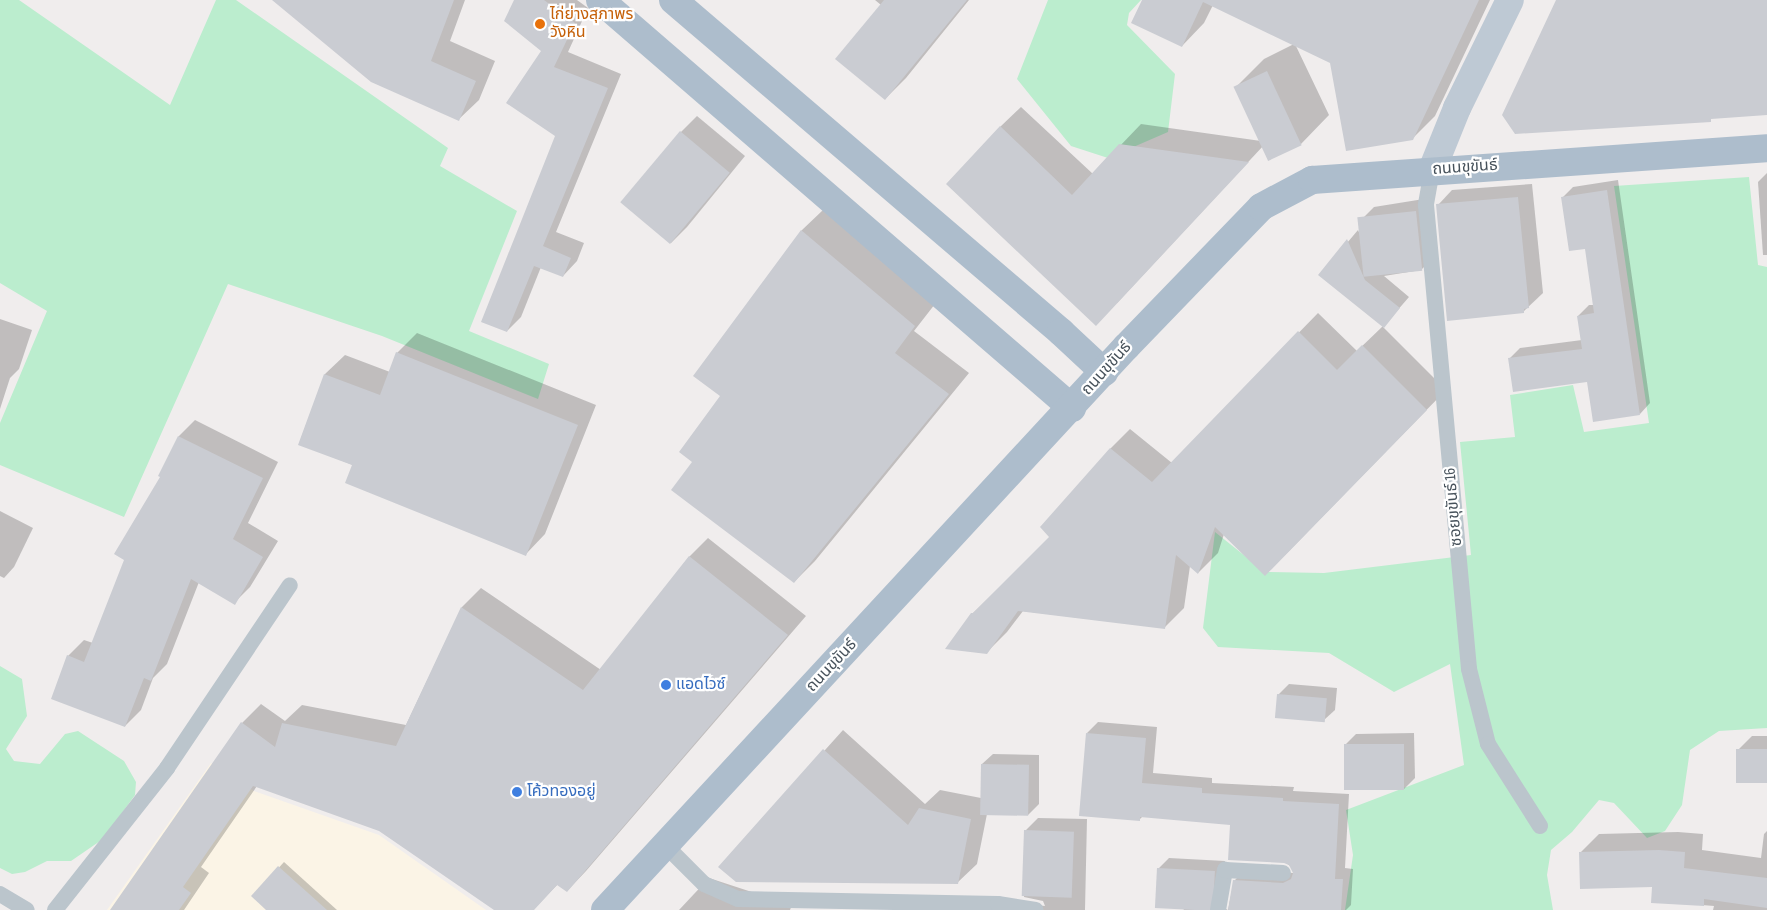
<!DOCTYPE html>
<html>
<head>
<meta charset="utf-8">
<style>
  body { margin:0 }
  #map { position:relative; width:1767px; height:910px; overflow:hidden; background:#f0eded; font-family:"Sofia Sans Condensed","Noto Sans Thai",sans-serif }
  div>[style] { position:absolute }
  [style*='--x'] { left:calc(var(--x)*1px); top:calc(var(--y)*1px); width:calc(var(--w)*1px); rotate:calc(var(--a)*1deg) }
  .commercial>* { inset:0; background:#fbf4e6 }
  .green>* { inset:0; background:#bbedce }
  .shadow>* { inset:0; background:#0003 }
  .building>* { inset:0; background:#caccd2; transform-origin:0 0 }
  .lane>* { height:16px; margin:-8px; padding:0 8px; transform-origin:8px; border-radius:8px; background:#bbc5cc }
  .secondary>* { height:28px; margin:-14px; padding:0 14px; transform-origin:14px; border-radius:14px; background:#bec9d4 }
  .primary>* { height:28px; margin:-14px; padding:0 14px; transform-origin:14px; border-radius:14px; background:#adbdcc }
  .dots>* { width:14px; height:14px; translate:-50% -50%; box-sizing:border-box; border:2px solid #fff; border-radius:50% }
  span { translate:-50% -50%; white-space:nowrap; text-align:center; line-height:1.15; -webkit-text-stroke:4.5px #fff; paint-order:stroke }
  .food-label { font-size:16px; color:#c56008 }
  .left { translate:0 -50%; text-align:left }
  .street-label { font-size:16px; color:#46515a }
  .shop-label { font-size:16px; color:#366cbe }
</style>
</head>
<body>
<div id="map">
  <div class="commercial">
    <i style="clip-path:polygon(211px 763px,254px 791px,379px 835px,486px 910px,107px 910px)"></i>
  </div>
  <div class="green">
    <i style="clip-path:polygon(0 0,19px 0,170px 105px,216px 0,236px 0,448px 148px,440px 166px,517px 211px,469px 331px,549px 364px,538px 399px,382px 336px,228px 284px,124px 517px,0 465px,0 423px,47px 311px,0 283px)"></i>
    <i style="clip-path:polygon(1048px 0,1141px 0,1129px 13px,1127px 25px,1175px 74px,1168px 132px,1108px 158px,1071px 146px,1017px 79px)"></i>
    <i style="clip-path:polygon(1749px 177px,1758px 265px,1767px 267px,1767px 728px,1719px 731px,1690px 750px,1682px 805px,1665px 831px,1647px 838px,1614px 803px,1599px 800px,1572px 832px,1551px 850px,1547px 875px,1553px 910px,1345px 910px,1353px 855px,1346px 810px,1464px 765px,1450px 664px,1394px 692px,1329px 653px,1218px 647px,1203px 628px,1215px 532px,1265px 572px,1324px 573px,1471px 555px,1460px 442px,1515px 437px,1510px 395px,1573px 385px,1584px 432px,1649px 423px,1614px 186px)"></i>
    <i style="clip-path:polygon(0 666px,22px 679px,27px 716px,6px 749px,14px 761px,40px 764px,65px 734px,78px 731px,124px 761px,136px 782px,135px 795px,103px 839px,71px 861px,47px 861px,25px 872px,12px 874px,0 868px)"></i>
  </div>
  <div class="shadow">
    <i style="clip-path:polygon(274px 0,465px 0,450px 41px,495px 61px,479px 100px,458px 120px)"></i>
    <i style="clip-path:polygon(515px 0,577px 0,588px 8px,568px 52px,621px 74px,556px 232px,584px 243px,577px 261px,563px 276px,541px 267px,521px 317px,507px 331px,556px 135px,543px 51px)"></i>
    <i style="clip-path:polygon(875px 0,969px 0,906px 78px,885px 99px,881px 5px)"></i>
    <i style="clip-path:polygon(1143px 0,1490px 0,1435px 116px,1412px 139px,1331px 62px,1295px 44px,1329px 115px,1301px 144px,1264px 145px,1117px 303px,1000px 127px,1021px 107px,1093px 174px,1141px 124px,1261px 141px,1236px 87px,1264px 59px,1294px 44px,1213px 5px,1204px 23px,1182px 46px)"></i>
    <i style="clip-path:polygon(697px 116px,745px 156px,687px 227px,671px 243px,623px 203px,681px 132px)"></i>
    <i style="clip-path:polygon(1767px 173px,1767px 255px,1763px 255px,1758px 182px)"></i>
    <i style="clip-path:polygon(1618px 180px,1650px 403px,1640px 414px,1588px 380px,1509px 359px,1520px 348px,1582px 340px,1578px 316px,1589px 305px,1594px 305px,1586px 248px,1563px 197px,1573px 187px)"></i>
    <i style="clip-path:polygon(1532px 184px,1543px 293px,1523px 312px,1438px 205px,1452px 190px)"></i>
    <i style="clip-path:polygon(1430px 198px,1435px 256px,1421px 270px,1384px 276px,1409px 297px,1383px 327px,1446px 390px,1285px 555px,1224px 534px,1218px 553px,1198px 573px,1190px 566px,1184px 608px,1164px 628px,1023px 611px,1007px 632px,987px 652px,972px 614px,1051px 537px,1110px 449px,1130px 429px,1172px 463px,1318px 313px,1357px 351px,1383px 326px,1320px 275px,1358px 230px,1362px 239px,1360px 221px,1374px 207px)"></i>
    <i style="clip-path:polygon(823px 210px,935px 304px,914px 331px,969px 373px,815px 561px,794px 582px,694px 462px,722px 396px,695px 375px,802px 230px)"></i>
    <i style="clip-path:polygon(0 319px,32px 330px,19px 369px,10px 378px,0 409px)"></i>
    <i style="clip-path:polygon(417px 333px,596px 405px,545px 534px,526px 554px,353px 465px,299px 444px,325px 374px,345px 355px,390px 372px,397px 353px)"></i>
    <i style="clip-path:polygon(195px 420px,278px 462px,248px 523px,278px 541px,250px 587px,234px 603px,199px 582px,167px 664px,153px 678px,141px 710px,125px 726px,68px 656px,84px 640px,93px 643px,162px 477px,160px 476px,179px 436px)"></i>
    <i style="clip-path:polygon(0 511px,33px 528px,14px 567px,4px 578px,0 576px)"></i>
    <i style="clip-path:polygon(708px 538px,806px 616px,586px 871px,567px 891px,558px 884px,533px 910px,496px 910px,380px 830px,257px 786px,201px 867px,209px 873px,184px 910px,112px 910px,242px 723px,261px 704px,285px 721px,302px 705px,406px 725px,462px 607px,481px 588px,601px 670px,689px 557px)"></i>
    <i style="clip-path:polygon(1289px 684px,1337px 688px,1335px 710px,1324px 720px,1278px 695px)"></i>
    <i style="clip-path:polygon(1098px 722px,1157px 727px,1153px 773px,1212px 778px,1212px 783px,1294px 787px,1293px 791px,1349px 794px,1345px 868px,1353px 869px,1351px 905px,1346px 910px,1184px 910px,1158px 869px,1169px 858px,1225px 861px,1218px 897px,1222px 907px,1228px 910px,1234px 881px,1245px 870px,1293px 873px,1293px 868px,1231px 824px,1143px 816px,1139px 820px,1087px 733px)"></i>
    <i style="clip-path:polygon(843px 730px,925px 804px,940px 790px,981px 798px,982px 764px,993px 754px,1039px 755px,1039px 804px,1028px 815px,987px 814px,977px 864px,957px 883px,720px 867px)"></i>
    <i style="clip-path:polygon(1414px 733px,1415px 778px,1404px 789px,1345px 745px,1356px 734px)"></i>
    <i style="clip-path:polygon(1752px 736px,1767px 736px,1767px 782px,1737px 751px)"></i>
    <i style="clip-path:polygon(1038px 818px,1087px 819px,1085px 910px,1032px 910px,1036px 905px,1045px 906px,1043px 901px,1024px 897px,1025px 831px)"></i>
    <i style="clip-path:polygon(1767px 831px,1767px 910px,1713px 910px,1714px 906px,1653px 901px,1654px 885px,1581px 852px,1599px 834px,1678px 832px,1703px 834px,1702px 850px,1761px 858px,1764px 834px)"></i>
    <i style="clip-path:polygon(284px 862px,337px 910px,268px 910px,253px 896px)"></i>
    <i style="clip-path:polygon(709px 878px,792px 905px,790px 910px,679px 910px)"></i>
  </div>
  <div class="building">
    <i style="clip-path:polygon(272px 0,454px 0,431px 61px,476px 81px,459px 121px,371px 82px)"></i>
    <i style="clip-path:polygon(514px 0,544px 0,575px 23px,554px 67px,608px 88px,543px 246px,571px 258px,563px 277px,534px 266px,507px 332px,481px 322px,555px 136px,506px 103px,541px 51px,504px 21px)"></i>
    <i style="clip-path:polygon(884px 0,967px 0,885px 100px,835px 59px)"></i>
    <i style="clip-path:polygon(1142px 0,1479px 0,1413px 140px,1346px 151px,1330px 63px,1203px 2px,1182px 47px,1131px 23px)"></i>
    <i style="clip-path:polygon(1556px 0,1767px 0,1767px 115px,1711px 119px,1711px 122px,1515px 134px,1502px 115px)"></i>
    <i style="left:1267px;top:71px;width:82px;height:37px;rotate:65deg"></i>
    <i style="clip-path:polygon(1000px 126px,1072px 195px,1119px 144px,1249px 162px,1096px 326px,946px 184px)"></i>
    <i style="left:680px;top:131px;width:65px;height:93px;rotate:40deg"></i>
    <i style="clip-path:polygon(1607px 190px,1640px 415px,1593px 422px,1587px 382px,1513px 392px,1508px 358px,1582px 349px,1577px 316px,1594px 313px,1585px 249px,1569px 251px,1561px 197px)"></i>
    <i style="clip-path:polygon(1518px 197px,1529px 308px,1524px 309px,1524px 313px,1447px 321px,1436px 204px)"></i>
    <i style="left:1416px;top:211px;width:60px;height:59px;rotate:84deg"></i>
    <i style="clip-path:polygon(801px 230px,915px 326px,895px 353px,949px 394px,794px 583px,671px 490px,692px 462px,679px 452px,720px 396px,693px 376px)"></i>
    <i style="clip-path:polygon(1347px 239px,1365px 280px,1400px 308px,1384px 328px,1318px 275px)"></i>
    <i style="clip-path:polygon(1298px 331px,1337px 370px,1362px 345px,1427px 410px,1265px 576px,1215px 527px,1198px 574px,1176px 555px,1165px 629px,1018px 611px,987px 654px,945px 649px,971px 613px,973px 613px,1049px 537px,1040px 527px,1110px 448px,1152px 482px)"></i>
    <i style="clip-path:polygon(396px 352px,578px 425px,526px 556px,345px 483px,352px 465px,298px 445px,324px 374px,380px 395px)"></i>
    <i style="clip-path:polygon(178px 436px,263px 478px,233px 539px,263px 557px,235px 605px,191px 579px,151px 681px,144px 678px,125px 727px,51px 699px,67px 655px,84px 662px,124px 560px,114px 554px,160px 477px,158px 476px)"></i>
    <i style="clip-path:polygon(689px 556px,788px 635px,567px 892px,557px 885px,534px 910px,494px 910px,379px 831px,253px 786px,183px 887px,191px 893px,179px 910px,110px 910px,241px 722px,275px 747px,282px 723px,396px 746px,461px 607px,583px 690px)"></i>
    <i style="left:1277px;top:694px;width:50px;height:24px;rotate:5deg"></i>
    <i style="clip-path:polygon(1086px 733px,1146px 738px,1142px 783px,1202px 788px,1202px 793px,1283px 798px,1283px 801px,1339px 804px,1335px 879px,1343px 879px,1341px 910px,1228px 910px,1233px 880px,1283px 883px,1291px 879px,1293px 873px,1289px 865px,1284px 863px,1228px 860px,1230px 825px,1140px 817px,1140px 821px,1079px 816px)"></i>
    <i style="left:1344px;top:744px;width:60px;height:46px"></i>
    <i style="clip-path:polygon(823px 749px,908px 825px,919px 808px,971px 819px,958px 884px,736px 882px,718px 867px)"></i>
    <i style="left:1767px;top:749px;width:34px;height:31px;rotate:90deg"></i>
    <i style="left:981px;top:764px;width:48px;height:51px;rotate:1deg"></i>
    <i style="left:1024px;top:830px;width:50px;height:66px;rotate:2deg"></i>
    <i style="clip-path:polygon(1659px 850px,1685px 852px,1684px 868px,1767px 878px,1767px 908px,1704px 899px,1704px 906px,1651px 903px,1652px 887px,1580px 889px,1579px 852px)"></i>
    <i style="clip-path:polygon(278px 866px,327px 910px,266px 910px,251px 896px)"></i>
    <i style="left:1157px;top:868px;width:58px;height:40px;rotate:3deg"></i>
  </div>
  <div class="lane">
    <i style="--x:1432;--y:170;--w:36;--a:100"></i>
    <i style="--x:1426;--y:205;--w:466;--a:84.7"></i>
    <i style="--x:1469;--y:669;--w:77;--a:75.8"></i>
    <i style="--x:1488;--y:744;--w:97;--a:57.6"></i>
    <i style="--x:665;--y:845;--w:55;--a:45"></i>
    <i style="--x:704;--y:884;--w:37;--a:24"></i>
    <i style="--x:738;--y:899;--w:260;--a:1.1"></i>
    <i style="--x:998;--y:904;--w:38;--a:9"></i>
    <i style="--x:0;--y:894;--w:31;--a:31"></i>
    <i style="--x:55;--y:910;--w:181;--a:-51.7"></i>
    <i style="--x:167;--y:768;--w:220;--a:-56.1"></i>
    <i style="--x:1218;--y:910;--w:41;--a:-80.1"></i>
    <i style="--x:1225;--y:870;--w:58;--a:3"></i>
  </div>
  <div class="secondary">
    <i style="--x:1432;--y:170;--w:67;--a:-68"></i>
    <i style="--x:1457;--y:108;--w:120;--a:-63.9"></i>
  </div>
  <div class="primary">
    <i style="--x:600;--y:0;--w:624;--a:40.84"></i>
    <i style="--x:673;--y:0;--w:511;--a:40.55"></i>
    <i style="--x:1061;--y:332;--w:59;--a:42.9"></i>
    <i style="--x:605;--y:910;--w:767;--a:-47.22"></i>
    <i style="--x:1126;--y:347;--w:194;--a:-46"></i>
    <i style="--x:1261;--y:207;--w:58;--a:-27.9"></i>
    <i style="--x:1312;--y:180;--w:456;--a:-4"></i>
  </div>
  <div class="dots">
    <i style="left:540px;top:24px;background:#e8710a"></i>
    <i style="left:666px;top:685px;background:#3f7fe0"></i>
    <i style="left:517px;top:792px;background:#3f7fe0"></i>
  </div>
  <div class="food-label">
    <span class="left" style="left:550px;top:24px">ไก่ย่างสุภาพร<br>วังหิน</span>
  </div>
  <div class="street-label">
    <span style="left:1465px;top:168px;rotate:-4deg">ถนนขุขันธ์</span>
    <span style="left:1107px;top:369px;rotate:-48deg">ถนนขุขันธ์</span>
    <span style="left:1454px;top:507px;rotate:-95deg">ซอยขุขันธ์ 16</span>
    <span style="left:832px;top:666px;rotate:-47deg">ถนนขุขันธ์</span>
  </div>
  <div class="shop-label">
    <span class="left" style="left:676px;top:685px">แอดไวซ์</span>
    <span class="left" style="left:527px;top:792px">โค้วทองอยู่</span>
  </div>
</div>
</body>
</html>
